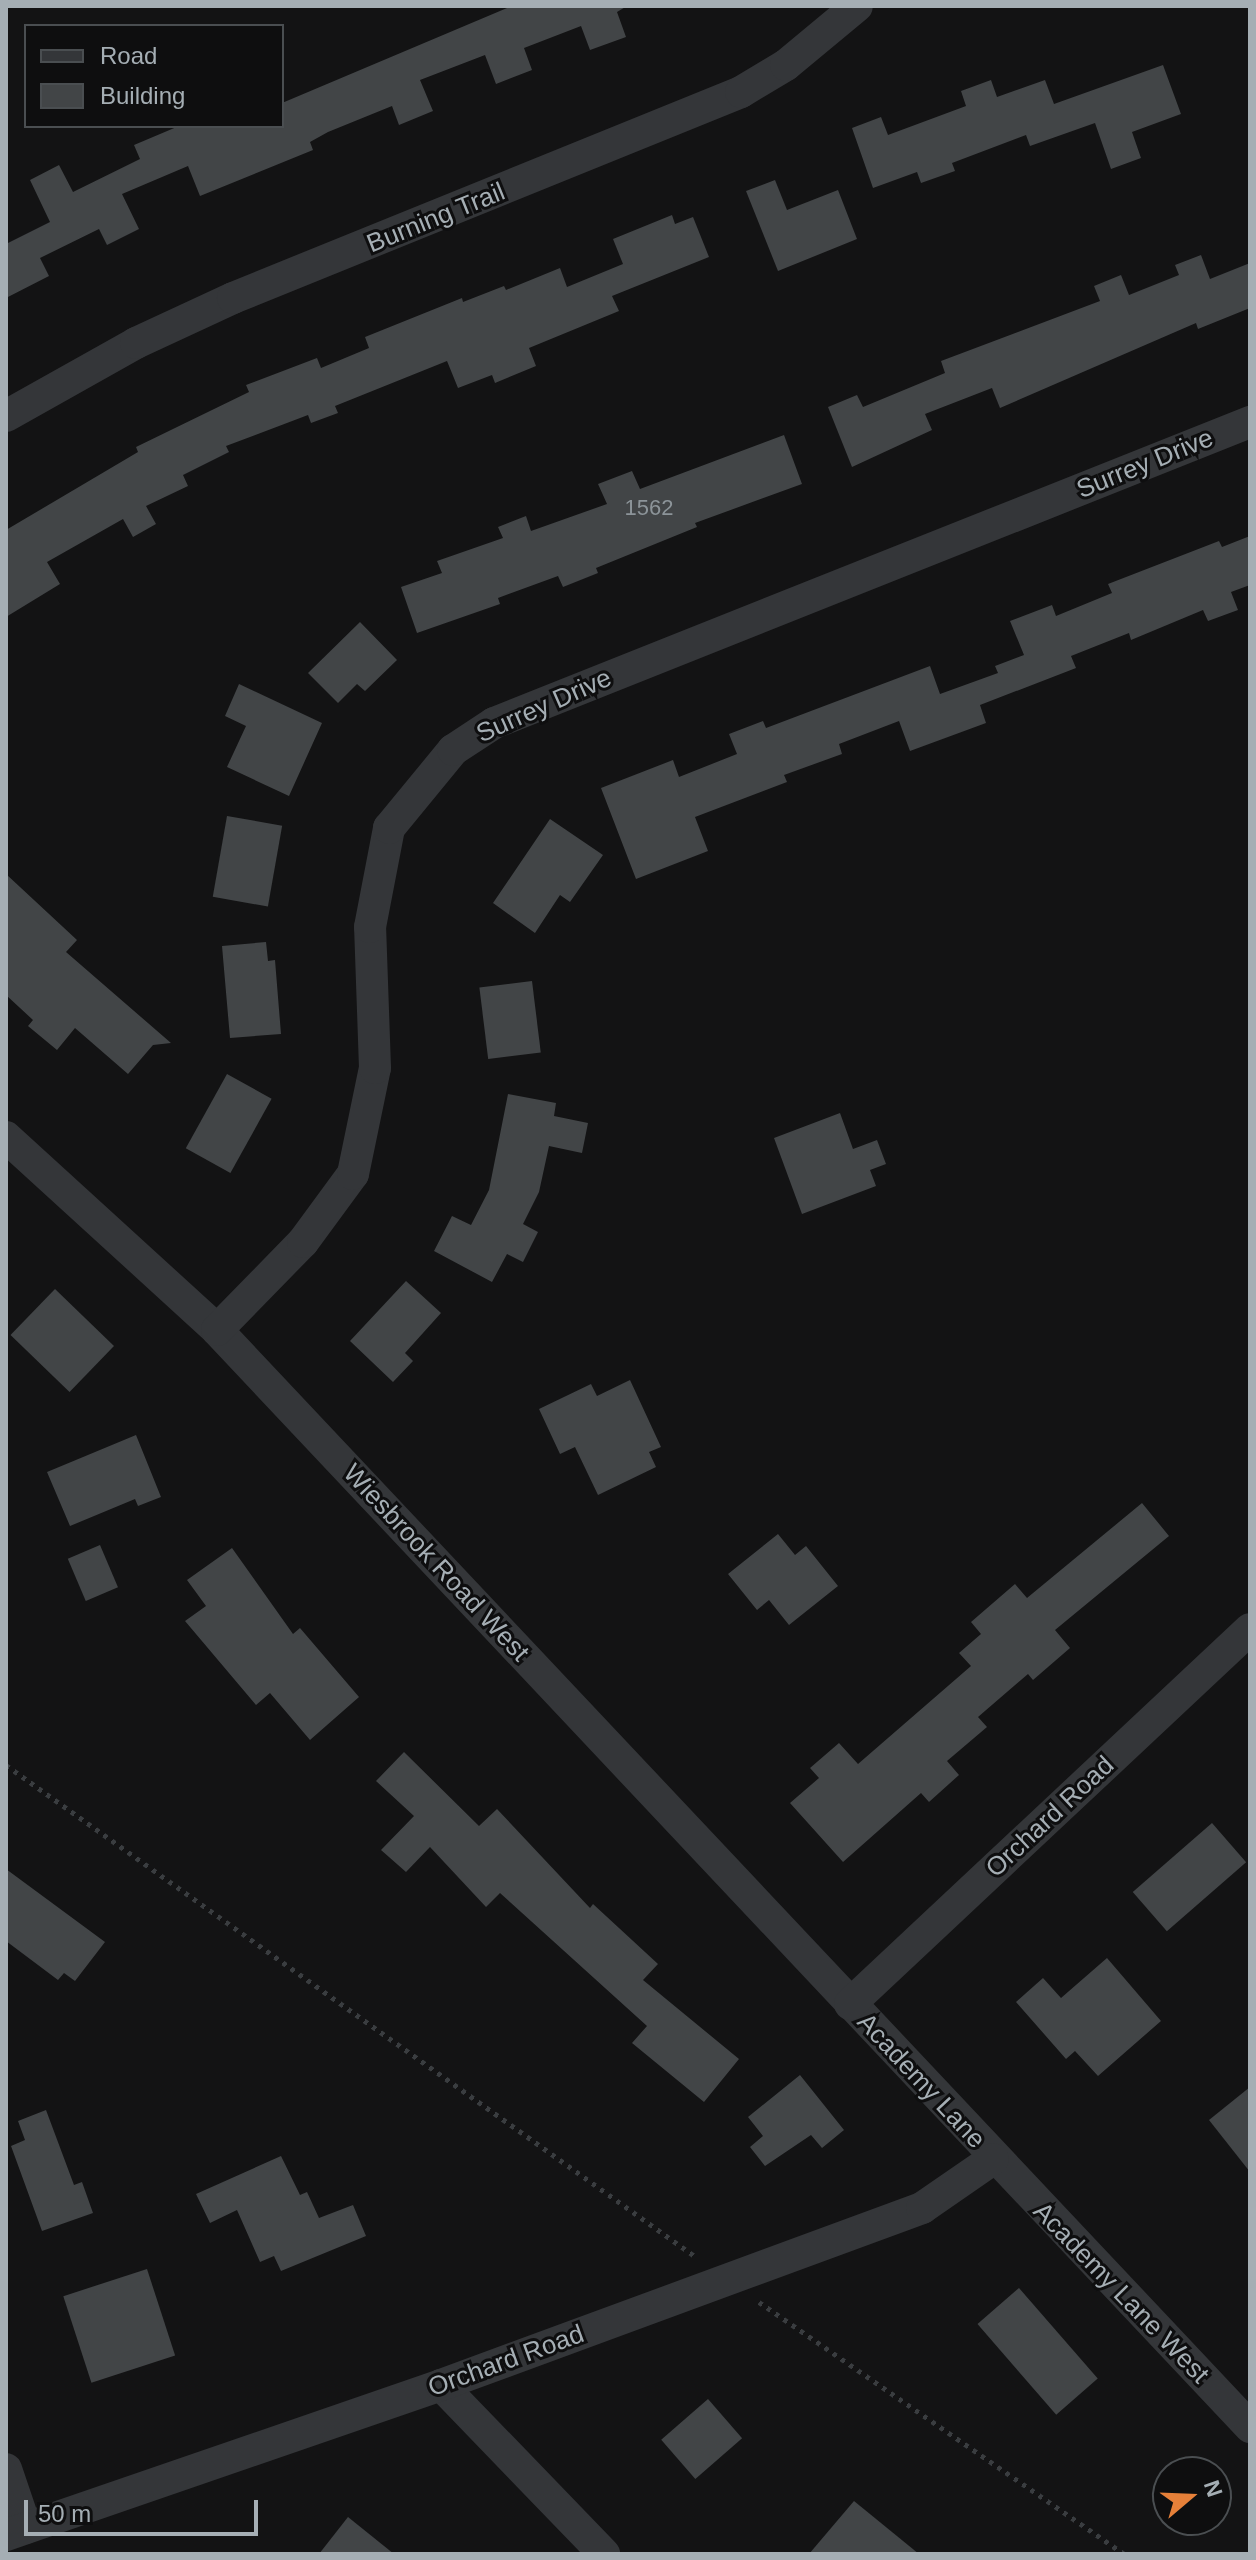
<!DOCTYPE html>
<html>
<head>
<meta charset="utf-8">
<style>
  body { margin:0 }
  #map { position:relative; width:1256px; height:2560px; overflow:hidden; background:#131314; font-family:Helvetica,sans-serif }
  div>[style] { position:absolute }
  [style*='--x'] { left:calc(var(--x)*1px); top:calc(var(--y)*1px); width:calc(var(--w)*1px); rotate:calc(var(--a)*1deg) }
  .building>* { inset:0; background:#424547; transform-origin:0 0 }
  .path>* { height:5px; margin-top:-2.5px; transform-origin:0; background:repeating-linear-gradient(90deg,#3a3d40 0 4px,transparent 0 10px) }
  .street>* { height:32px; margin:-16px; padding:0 16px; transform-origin:16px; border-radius:16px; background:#343639 }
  span { translate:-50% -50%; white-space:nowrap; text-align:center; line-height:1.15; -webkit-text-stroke:6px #0e0e0f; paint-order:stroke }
  .number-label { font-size:22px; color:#8c9499 }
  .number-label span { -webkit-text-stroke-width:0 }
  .street-label { font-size:26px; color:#a5aeb4 }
  .frame { position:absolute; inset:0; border:8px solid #a5aeb4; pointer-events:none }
  .legend { position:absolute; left:24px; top:24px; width:260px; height:104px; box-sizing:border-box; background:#0e0e0f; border:2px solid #4a4e51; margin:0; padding:10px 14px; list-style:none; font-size:24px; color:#a5aeb4 }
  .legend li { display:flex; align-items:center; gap:16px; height:40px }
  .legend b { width:40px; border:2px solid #4a4e51 }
  .north { position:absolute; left:1152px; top:2456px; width:80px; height:80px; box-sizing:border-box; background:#0e0e0f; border:2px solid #4a4e51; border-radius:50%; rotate:71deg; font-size:22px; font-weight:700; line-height:32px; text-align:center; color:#a5aeb4 }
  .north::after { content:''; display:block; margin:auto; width:28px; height:36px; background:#e68039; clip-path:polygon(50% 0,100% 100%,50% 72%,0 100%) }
  .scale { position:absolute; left:24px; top:2500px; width:234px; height:36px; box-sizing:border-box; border:4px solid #a5aeb4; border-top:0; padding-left:10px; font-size:24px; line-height:28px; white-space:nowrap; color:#a5aeb4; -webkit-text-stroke:6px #0e0e0f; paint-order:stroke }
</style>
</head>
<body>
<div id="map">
  <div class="building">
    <i style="clip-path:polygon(512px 6px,627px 6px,617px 12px,626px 37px,590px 50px,581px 26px,524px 48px,532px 70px,496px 84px,485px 55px,420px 80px,433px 111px,399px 125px,392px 106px,328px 132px,310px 142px,313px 150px,200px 196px,188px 166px,122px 194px,139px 229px,107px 245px,99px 229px,40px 258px,49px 276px,6px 298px,6px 244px,50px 222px,30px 180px,59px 165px,73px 192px,140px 159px,134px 145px,179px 126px,282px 126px,282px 103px)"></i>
    <i style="clip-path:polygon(1163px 65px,1181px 114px,1132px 132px,1141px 158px,1111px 169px,1095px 123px,1030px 146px,1026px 135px,952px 163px,955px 171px,921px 183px,917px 172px,873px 188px,852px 128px,881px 117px,888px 135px,966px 106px,961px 91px,991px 80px,997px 97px,1045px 80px,1054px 104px)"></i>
    <i style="clip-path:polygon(775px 180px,787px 210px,838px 190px,857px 239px,778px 271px,746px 191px)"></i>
    <i style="clip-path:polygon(672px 215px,675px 224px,693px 217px,709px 257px,612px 296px,619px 311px,529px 348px,536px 366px,495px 383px,492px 375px,458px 388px,447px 361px,335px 406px,338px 413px,311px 423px,308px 415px,226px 446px,229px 452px,183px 475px,188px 486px,146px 506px,156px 524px,133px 537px,123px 519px,47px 562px,60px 584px,6px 617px,6px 530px,138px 452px,136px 447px,249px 392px,246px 385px,317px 358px,321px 368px,369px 348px,365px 337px,462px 298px,463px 302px,504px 286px,506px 290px,560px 268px,567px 287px,623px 264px,613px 239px)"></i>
    <i style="clip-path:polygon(1201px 255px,1210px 279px,1250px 263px,1250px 308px,1198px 329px,1196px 323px,1000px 408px,992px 388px,925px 414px,932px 430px,852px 467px,828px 407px,857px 395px,863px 407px,945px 373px,941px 361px,1100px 301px,1094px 286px,1121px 275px,1129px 295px,1179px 275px,1175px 265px)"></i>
    <i style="clip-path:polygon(784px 435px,802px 484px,695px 523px,697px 527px,596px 568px,598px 573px,563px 587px,558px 576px,498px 598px,500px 604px,417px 633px,401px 587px,442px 573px,437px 561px,503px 538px,498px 527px,526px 516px,531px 531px,607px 504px,598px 484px,632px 471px,640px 489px)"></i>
    <i style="clip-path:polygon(1250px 536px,1250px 585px,1231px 592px,1238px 610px,1208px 621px,1203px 610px,1131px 640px,1129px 633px,1071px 656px,1076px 668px,980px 705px,986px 723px,910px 751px,899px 721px,839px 744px,842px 754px,784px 775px,787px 782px,695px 817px,708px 851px,636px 879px,601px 788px,673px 760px,679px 777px,737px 754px,729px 734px,763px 721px,766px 728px,930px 666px,940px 694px,998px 673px,995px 666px,1024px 655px,1010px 621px,1052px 605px,1056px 616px,1112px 593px,1108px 584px,1219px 541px,1222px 547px)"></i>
    <i style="clip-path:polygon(360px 622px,397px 660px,365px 691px,357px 684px,338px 703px,308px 673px)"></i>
    <i style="clip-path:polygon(239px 684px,322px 723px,289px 796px,227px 767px,246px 726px,225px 716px)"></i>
    <i style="left:227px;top:816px;width:56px;height:82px;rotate:10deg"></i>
    <i style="clip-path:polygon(550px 819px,603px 855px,570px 902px,560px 895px,535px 933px,493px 903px)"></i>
    <i style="clip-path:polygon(6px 874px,77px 940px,66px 952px,171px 1043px,153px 1045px,128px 1074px,75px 1028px,57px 1050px,28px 1026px,33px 1020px,6px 995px)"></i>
    <i style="clip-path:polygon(266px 942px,268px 961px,275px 960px,281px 1034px,230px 1038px,222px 946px)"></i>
    <i style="left:532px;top:981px;width:72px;height:53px;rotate:83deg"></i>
    <i style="left:227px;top:1074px;width:51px;height:85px;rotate:29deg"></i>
    <i style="clip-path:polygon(508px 1094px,556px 1103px,554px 1116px,588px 1123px,582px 1153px,549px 1146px,539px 1192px,523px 1224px,538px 1232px,523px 1262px,507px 1254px,492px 1282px,434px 1251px,452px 1216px,471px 1225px,489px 1190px)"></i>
    <i style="clip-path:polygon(840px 1113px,853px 1149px,877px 1140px,886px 1164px,870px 1170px,876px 1186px,802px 1214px,774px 1138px)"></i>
    <i style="clip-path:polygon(406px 1281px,441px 1313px,405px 1353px,413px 1361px,393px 1382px,350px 1341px)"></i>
    <i style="left:55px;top:1289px;width:82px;height:64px;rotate:44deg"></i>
    <i style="clip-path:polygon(630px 1380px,661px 1447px,649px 1452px,656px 1467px,598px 1495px,575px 1447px,560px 1454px,539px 1409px,591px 1384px,597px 1396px)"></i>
    <i style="clip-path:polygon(136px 1435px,161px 1497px,138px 1506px,135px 1499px,70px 1526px,47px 1472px)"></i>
    <i style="clip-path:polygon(1142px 1503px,1169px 1536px,1055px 1630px,1070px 1648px,1033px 1680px,1028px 1674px,978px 1717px,987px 1727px,947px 1761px,959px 1775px,929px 1802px,921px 1793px,843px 1862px,790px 1803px,819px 1778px,810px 1768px,839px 1743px,858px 1764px,971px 1666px,959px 1653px,981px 1634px,971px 1622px,1015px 1584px,1027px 1598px)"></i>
    <i style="clip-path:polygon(778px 1534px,795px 1555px,806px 1546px,838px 1586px,789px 1625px,769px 1600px,757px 1610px,728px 1574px)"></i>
    <i style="left:100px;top:1545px;width:46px;height:35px;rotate:67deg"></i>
    <i style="clip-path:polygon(232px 1548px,293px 1634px,300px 1628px,359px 1697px,310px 1740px,270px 1693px,256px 1705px,185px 1621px,206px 1606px,187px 1580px)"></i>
    <i style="clip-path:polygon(404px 1752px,479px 1826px,497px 1809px,590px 1908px,593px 1904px,658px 1964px,643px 1980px,739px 2059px,704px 2102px,632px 2043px,647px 2026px,500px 1893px,486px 1907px,430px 1847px,406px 1872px,381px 1850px,414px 1816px,376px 1781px)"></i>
    <i style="left:1212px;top:1823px;width:52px;height:105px;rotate:49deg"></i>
    <i style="clip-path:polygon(6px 1869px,105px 1942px,75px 1981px,64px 1973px,58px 1980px,6px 1941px)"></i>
    <i style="clip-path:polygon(1107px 1958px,1161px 2021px,1098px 2076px,1075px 2051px,1066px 2059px,1016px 2002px,1043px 1978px,1061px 1998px)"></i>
    <i style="clip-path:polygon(800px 2075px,844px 2130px,822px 2148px,811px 2135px,765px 2166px,750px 2147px,763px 2136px,748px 2117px)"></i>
    <i style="clip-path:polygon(1250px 2087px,1250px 2172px,1209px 2120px)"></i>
    <i style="clip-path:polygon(46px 2110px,74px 2185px,82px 2182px,93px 2213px,42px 2231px,11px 2146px,25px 2140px,18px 2121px)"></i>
    <i style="clip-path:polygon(281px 2156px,300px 2195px,307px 2192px,319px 2218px,353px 2205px,366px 2236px,281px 2271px,274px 2256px,260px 2262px,237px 2210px,210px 2223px,196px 2194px)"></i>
    <i style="left:147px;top:2269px;width:91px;height:88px;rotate:72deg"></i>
    <i style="left:1019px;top:2288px;width:120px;height:55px;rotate:49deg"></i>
    <i style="left:708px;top:2399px;width:52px;height:62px;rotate:49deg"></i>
    <i style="clip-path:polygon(854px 2501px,919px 2554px,809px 2554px)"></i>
    <i style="clip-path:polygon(348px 2517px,394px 2554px,319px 2554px)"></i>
  </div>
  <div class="path">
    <i style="--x:6;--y:1765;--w:847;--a:35.49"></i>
    <i style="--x:759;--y:2302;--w:444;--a:34.6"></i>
  </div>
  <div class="street">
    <i style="--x:6;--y:416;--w:149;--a:-29.3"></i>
    <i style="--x:136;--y:343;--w:107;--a:-24.9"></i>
    <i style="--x:233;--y:298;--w:548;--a:-22.07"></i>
    <i style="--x:741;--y:92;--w:52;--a:-31"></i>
    <i style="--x:786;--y:65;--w:92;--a:-39.7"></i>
    <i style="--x:6;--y:1137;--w:286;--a:42.4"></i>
    <i style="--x:217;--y:1330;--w:1507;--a:46.72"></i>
    <i style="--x:217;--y:1330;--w:123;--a:-45.7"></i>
    <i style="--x:303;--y:1242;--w:84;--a:-53.7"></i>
    <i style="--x:353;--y:1174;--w:108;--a:-78.3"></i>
    <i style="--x:375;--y:1068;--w:141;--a:-92"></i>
    <i style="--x:370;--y:927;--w:101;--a:-79.1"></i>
    <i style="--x:389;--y:828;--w:101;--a:-50.6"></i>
    <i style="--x:453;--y:750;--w:49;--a:-33.4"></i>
    <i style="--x:494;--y:723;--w:814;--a:-21.71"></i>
    <i style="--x:850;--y:2004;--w:548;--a:-43.15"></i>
    <i style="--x:441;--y:2385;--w:235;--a:46"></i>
    <i style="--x:6;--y:2469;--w:62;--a:71.3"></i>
    <i style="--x:6;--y:2535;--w:460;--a:-19"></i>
    <i style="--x:441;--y:2385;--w:513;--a:-20.2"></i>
    <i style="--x:922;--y:2208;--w:86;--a:-34.6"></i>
  </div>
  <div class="number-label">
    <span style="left:649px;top:508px">1562</span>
  </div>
  <div class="street-label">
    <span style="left:436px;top:218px;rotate:-22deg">Burning Trail</span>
    <span style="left:1145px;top:464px;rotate:-22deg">Surrey Drive</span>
    <span style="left:544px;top:706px;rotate:-24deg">Surrey Drive</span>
    <span style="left:436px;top:1563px;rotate:47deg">Wiesbrook Road West</span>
    <span style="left:1050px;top:1817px;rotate:-43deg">Orchard Road</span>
    <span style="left:921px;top:2081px;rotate:47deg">Academy Lane</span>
    <span style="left:1121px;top:2293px;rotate:46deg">Academy Lane West</span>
    <span style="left:506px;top:2361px;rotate:-20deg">Orchard Road</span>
  </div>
  <div class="frame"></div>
  <ul class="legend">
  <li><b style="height:10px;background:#343639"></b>Road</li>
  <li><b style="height:22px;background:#424547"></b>Building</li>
  </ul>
  <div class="north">N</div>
  <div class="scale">50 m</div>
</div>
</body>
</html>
